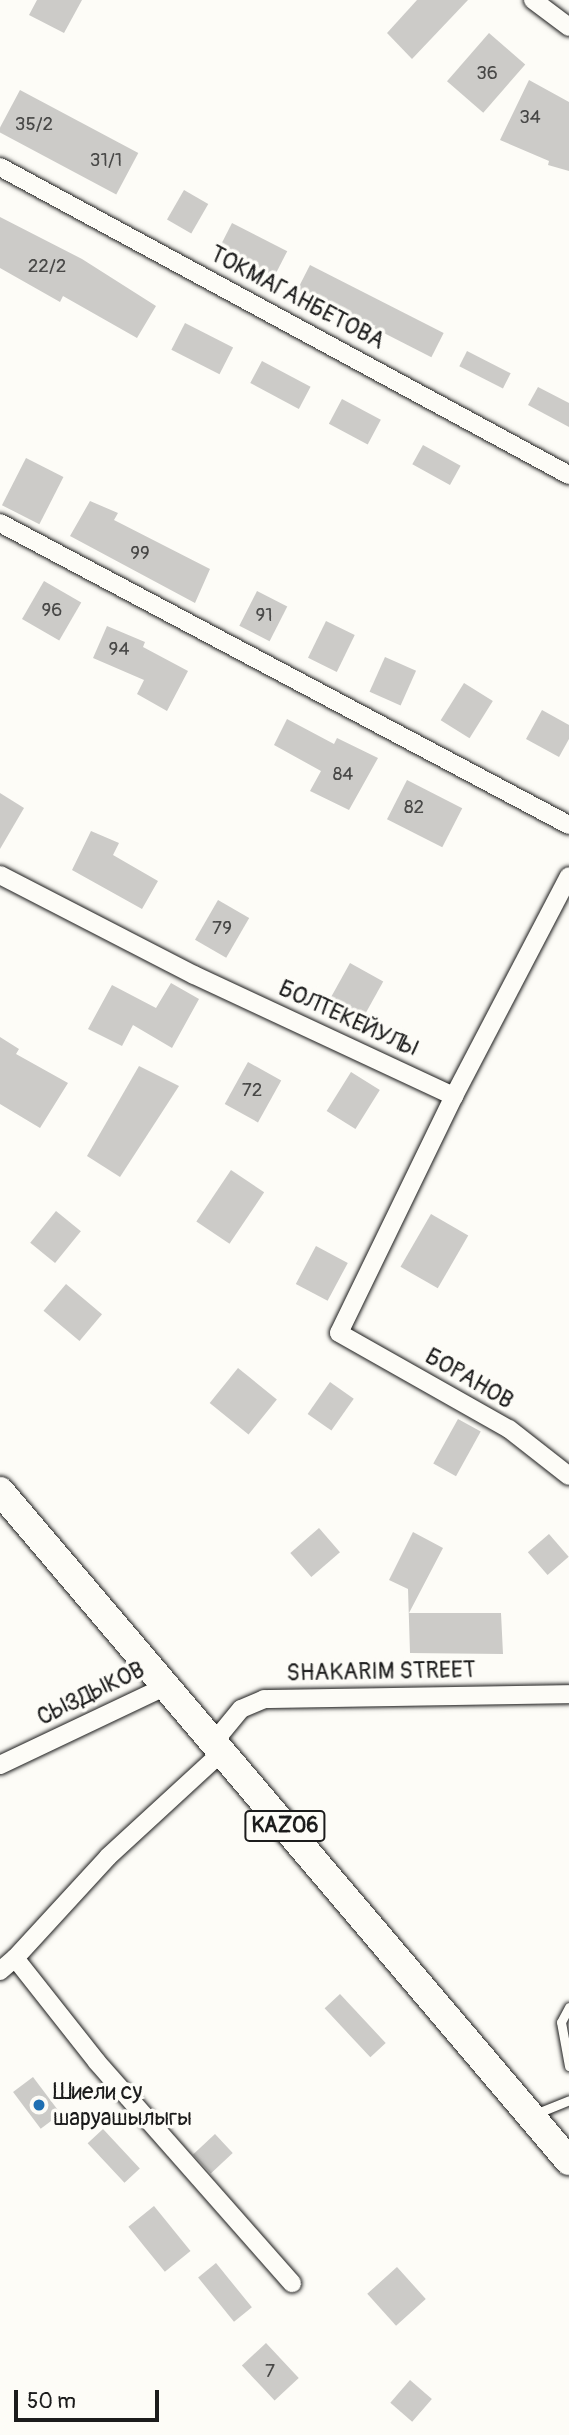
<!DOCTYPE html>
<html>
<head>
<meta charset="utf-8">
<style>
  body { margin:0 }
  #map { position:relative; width:569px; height:2435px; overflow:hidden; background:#fdfcf7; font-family:Pangolin,sans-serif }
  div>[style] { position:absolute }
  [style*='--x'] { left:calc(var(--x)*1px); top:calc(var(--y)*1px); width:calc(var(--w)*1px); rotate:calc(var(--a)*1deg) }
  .building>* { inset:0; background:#cccbc8; transform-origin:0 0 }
  .roads { filter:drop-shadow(0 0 2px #1c1c1c) drop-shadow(0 0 2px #1c1c1c) }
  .service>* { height:9px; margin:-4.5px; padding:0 4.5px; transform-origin:4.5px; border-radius:4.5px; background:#fdfcf7 }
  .minor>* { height:18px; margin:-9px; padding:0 9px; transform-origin:9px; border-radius:9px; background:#fdfcf7 }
  .primary>* { height:28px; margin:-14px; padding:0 14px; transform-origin:14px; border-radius:14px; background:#fdfcf7 }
  .dots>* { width:19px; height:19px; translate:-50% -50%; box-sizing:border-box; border:4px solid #fdfcf7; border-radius:50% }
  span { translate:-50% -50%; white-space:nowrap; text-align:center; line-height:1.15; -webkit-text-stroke:7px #fdfcf7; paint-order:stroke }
  .number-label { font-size:19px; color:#484847 }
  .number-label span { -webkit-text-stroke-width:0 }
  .shield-label span { padding:2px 5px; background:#fdfcf7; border:2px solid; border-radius:5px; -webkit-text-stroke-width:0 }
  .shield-label { font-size:21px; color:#1c1c1c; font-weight:700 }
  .street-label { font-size:23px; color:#1c1c1c }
  .poi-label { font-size:23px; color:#1c1c1c }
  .left { translate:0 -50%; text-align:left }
  .scale { position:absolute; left:14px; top:2390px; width:145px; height:32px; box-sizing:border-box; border:4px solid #1c1c1c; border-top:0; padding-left:9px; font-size:21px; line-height:24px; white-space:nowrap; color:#1c1c1c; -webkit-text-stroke:5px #fdfcf7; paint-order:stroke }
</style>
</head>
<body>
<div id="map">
  <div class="building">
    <i style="clip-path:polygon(37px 0,82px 0,64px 33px,29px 15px)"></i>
    <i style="clip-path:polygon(417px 0,468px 0,412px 59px,387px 33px)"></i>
    <i style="left:489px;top:33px;width:48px;height:64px;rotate:41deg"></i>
    <i style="clip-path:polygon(529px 80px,569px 102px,569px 171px,548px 165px,549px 161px,500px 140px)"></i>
    <i style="left:20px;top:90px;width:134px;height:47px;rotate:28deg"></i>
    <i style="left:184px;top:190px;width:28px;height:34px;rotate:30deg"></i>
    <i style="clip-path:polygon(0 217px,82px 259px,156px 306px,137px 338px,63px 296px,60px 302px,0 268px)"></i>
    <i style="left:232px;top:223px;width:62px;height:28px;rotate:27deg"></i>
    <i style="left:310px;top:265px;width:150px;height:27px;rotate:27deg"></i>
    <i style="left:185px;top:323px;width:54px;height:30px;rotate:27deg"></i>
    <i style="left:467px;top:351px;width:49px;height:17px;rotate:27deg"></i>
    <i style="left:262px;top:361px;width:55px;height:25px;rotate:28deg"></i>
    <i style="clip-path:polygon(538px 387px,569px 403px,569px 427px,528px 405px)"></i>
    <i style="left:342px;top:399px;width:44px;height:28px;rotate:28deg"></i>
    <i style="left:423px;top:445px;width:43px;height:22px;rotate:29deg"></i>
    <i style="left:26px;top:458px;width:42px;height:53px;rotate:27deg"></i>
    <i style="clip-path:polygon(90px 501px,118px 513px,114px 520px,210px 569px,195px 603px,70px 536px)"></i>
    <i style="left:44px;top:581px;width:43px;height:44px;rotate:30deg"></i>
    <i style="left:257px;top:591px;width:34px;height:39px;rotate:27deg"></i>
    <i style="left:326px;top:621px;width:32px;height:41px;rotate:26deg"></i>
    <i style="clip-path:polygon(107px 626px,145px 642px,143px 647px,188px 671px,167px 711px,137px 694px,144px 680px,93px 658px)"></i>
    <i style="left:385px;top:657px;width:34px;height:38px;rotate:24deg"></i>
    <i style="left:464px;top:683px;width:34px;height:44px;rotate:32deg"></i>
    <i style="clip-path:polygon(542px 710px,569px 725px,569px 739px,559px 757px,526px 739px)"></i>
    <i style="clip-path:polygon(287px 719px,334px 744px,337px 738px,378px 758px,349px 810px,310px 791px,321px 771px,274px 745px)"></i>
    <i style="left:407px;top:780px;width:62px;height:44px;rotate:27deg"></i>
    <i style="clip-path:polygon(0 793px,24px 808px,0 849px)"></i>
    <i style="clip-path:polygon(91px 831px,119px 843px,113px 855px,158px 881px,142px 909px,72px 870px)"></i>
    <i style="left:218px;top:900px;width:36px;height:46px;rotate:30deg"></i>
    <i style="left:350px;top:963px;width:38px;height:49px;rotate:29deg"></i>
    <i style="clip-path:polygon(171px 983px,199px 999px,172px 1048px,133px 1025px,122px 1046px,88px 1029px,112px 985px,156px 1008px)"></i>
    <i style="clip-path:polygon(0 1037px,19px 1049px,16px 1054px,68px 1083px,40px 1128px,0 1104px)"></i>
    <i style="left:248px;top:1062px;width:38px;height:48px;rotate:29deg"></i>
    <i style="clip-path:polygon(139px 1066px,179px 1086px,120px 1177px,87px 1156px)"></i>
    <i style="left:351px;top:1072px;width:34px;height:46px;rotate:32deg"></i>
    <i style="left:231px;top:1170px;width:40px;height:62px;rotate:34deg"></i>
    <i style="left:56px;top:1211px;width:32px;height:41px;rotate:39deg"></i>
    <i style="left:431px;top:1214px;width:43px;height:61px;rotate:30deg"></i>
    <i style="left:316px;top:1246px;width:36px;height:43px;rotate:28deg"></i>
    <i style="left:66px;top:1284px;width:47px;height:35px;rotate:40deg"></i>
    <i style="left:238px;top:1368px;width:50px;height:45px;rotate:39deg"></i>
    <i style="left:330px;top:1382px;width:29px;height:39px;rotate:35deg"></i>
    <i style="left:458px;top:1419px;width:26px;height:51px;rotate:29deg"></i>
    <i style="left:319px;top:1528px;width:32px;height:38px;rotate:49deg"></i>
    <i style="clip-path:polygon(413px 1532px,443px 1548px,409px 1613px,501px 1613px,503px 1654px,410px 1653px,408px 1589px,389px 1580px)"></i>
    <i style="left:549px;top:1534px;width:30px;height:28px;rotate:49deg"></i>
    <i style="left:340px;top:1994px;width:67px;height:21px;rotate:47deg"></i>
    <i style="left:33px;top:2077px;width:46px;height:25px;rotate:53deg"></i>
    <i style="left:103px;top:2129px;width:54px;height:21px;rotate:47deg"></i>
    <i style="left:215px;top:2134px;width:26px;height:30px;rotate:47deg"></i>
    <i style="left:154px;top:2206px;width:58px;height:33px;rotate:51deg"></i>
    <i style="left:216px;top:2263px;width:57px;height:23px;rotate:51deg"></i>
    <i style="left:397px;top:2267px;width:43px;height:40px;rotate:48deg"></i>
    <i style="left:266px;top:2343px;width:48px;height:33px;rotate:47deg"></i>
    <i style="left:410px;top:2380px;width:29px;height:30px;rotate:41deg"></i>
  </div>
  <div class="roads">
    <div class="service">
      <i style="--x:569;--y:2007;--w:17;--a:118"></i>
      <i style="--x:561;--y:2022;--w:45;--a:79.7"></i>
      <i style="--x:535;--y:2114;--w:37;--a:-22"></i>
    </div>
    <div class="minor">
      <i style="--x:533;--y:0;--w:45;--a:36.9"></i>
      <i style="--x:0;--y:167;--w:647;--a:28.43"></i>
      <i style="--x:0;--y:523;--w:644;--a:27.96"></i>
      <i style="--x:0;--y:875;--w:218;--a:27.3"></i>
      <i style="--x:194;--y:975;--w:287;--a:25"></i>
      <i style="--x:454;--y:1096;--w:248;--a:-62.4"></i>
      <i style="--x:454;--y:1096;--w:263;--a:115.9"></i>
      <i style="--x:339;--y:1333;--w:195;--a:29.5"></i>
      <i style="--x:509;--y:1429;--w:76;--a:38.1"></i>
      <i style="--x:213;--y:1743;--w:44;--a:-50.5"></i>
      <i style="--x:241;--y:1709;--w:25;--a:-23"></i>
      <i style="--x:264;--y:1699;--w:305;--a:-0.9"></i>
      <i style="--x:222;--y:1752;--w:155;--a:137.4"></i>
      <i style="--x:108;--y:1857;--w:137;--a:132.6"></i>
      <i style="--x:15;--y:1958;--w:132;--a:51.7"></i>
      <i style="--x:97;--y:2062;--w:295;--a:48.6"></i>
      <i style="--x:0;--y:1765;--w:184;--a:-25.4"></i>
      <i style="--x:0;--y:1971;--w:20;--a:-41"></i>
    </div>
    <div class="primary">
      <i style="--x:0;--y:1491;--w:879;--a:49.66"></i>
    </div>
  </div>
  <div class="dots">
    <i style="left:39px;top:2105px;background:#1f6fb2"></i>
  </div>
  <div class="number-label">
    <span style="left:487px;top:74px">36</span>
    <span style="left:530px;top:118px">34</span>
    <span style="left:34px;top:125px">35/2</span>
    <span style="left:106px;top:161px">31/1</span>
    <span style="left:47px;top:267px">22/2</span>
    <span style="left:140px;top:554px">99</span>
    <span style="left:52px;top:611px">96</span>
    <span style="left:264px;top:616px">91</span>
    <span style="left:119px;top:650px">94</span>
    <span style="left:343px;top:775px">84</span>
    <span style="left:414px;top:808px">82</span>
    <span style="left:222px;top:929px">79</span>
    <span style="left:252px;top:1091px">72</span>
    <span style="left:270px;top:2372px">7</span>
  </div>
  <div class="shield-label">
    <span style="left:285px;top:1826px">KАZ06</span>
  </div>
  <div class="street-label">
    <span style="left:297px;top:298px;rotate:28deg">ТОКМАГАНБЕТОВА</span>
    <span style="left:348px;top:1019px;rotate:25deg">БОЛТЕКЕЙУЛЫ</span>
    <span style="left:469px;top:1379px;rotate:30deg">БОРАНОВ</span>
    <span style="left:381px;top:1672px;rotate:-1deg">SHAKARIM STREET</span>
    <span style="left:91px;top:1694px;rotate:-26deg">СЫЗДЫКОВ</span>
  </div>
  <div class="poi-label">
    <span class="left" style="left:53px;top:2105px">Шиели су<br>шаруашылыгы</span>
  </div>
  <div class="scale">50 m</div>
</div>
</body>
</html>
